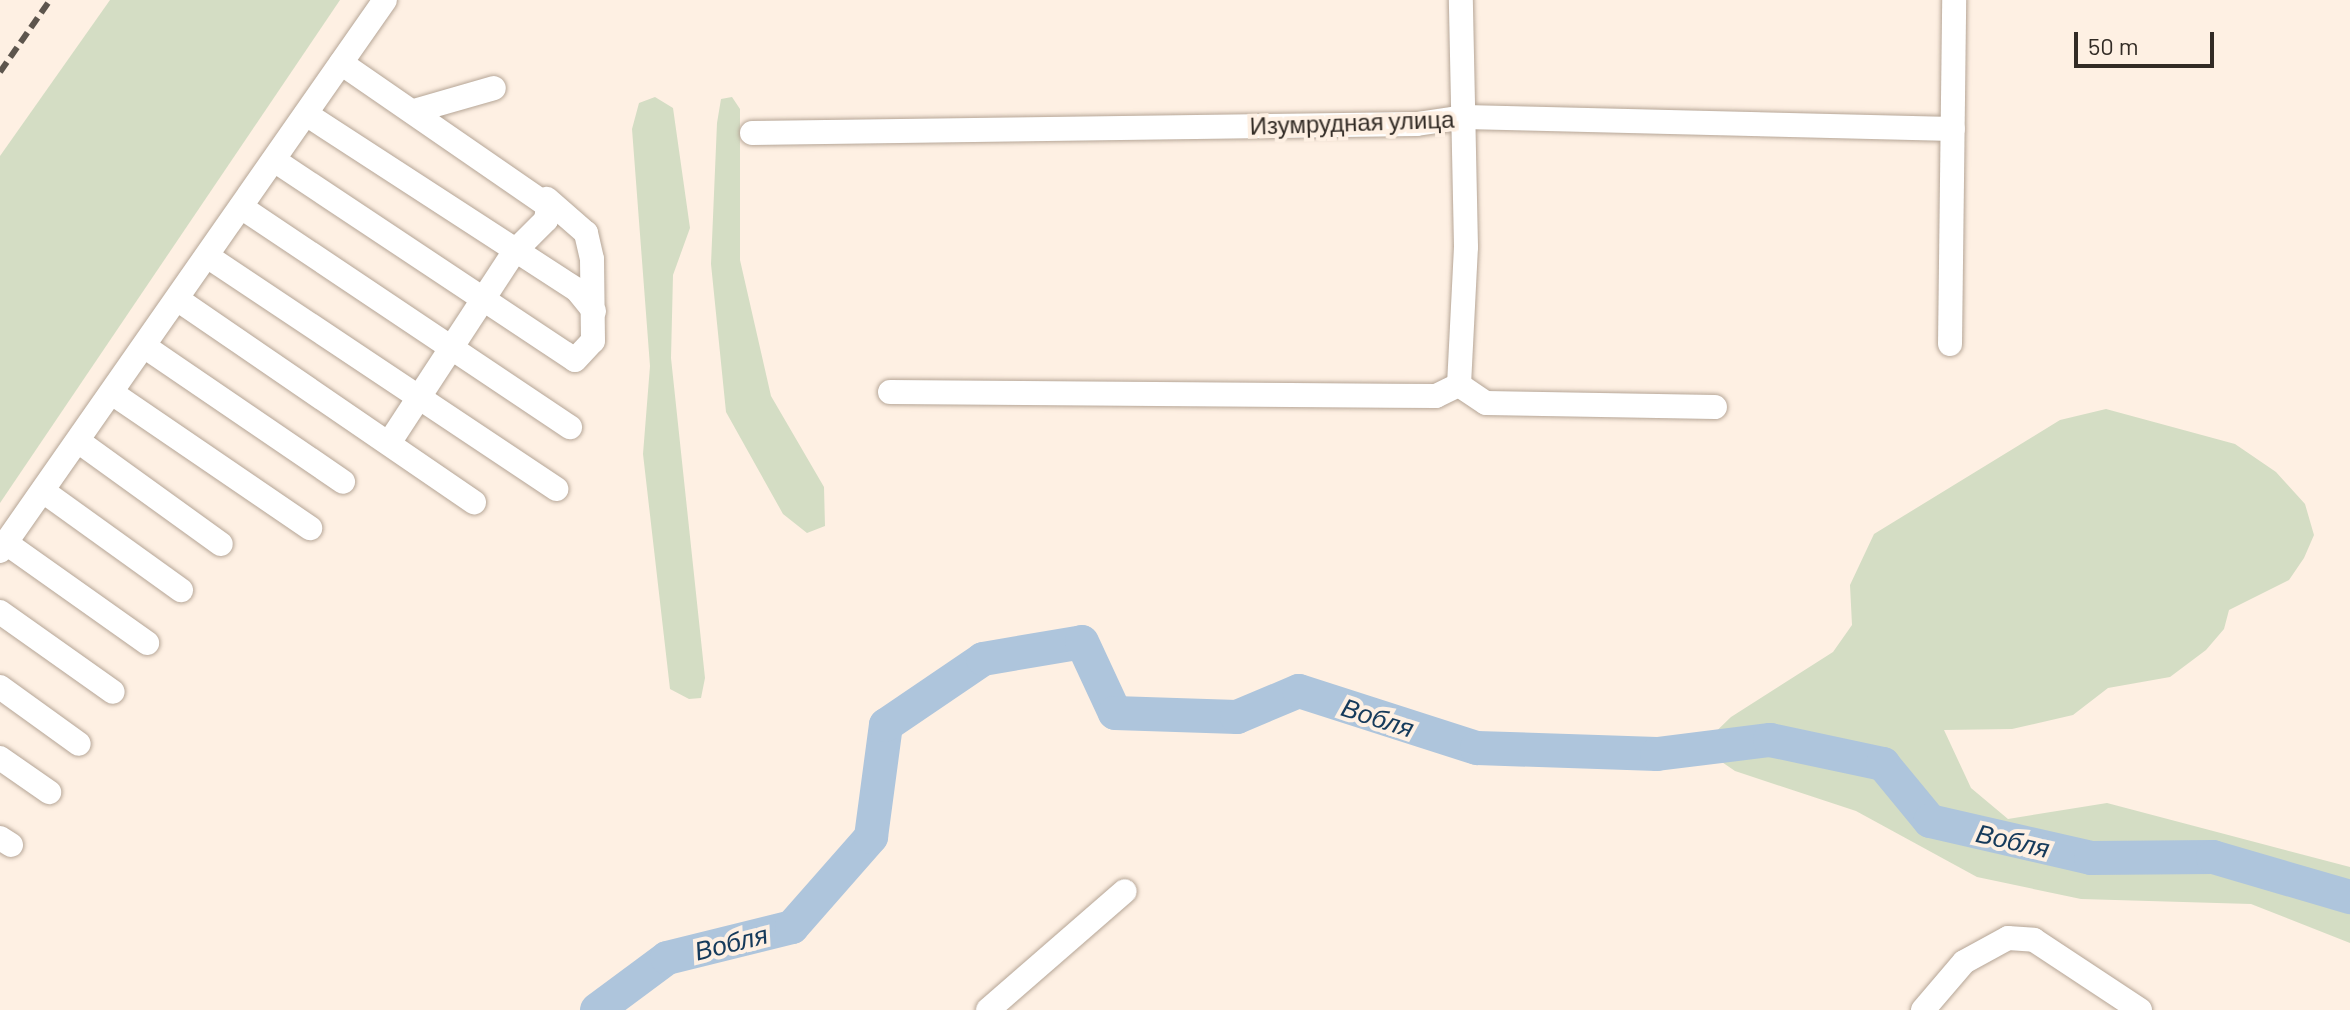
<!DOCTYPE html>
<html>
<head>
<meta charset="utf-8">
<style>
  body { margin:0 }
  #map { position:relative; width:2350px; height:1010px; overflow:hidden; background:#fef0e3; font-family:Barlow,sans-serif }
  div>[style] { position:absolute }
  [style*='--x'] { left:calc(var(--x)*1px); top:calc(var(--y)*1px); width:calc(var(--w)*1px); rotate:calc(var(--a)*1deg) }
  .green>* { inset:0; background:#d4ddc4 }
  .river>* { height:34px; margin:-17px; padding:0 17px; transform-origin:17px; border-radius:17px; background:#aec5dc }
  .roads { filter:drop-shadow(0 0 2px #b5a596) drop-shadow(0 0 2px #b5a596) }
  .minor>* { height:24px; margin:-12px; padding:0 12px; transform-origin:12px; border-radius:12px; background:#fff }
  .rail>* { height:6px; margin-top:-3px; transform-origin:0; background:repeating-linear-gradient(90deg,#5d554d 0 12px,transparent 0 18px) }
  span { translate:-50% -50%; white-space:nowrap; text-align:center; line-height:1.15; -webkit-text-stroke:8px #fef0e3; paint-order:stroke }
  .street-label { font-size:24px; color:#322b25 }
  .water-label { font-size:26px; color:#153a5b; font-style:italic }
  .scale { position:absolute; left:2074px; top:32px; width:140px; height:36px; box-sizing:border-box; border:4px solid #322b25; border-top:0; padding-left:10px; font-size:24px; line-height:28px; white-space:nowrap; color:#322b25; -webkit-text-stroke:6px #fef0e3; paint-order:stroke }
</style>
</head>
<body>
<div id="map">
  <div class="green">
    <i style="clip-path:polygon(110px 0,340px 0,0 503px,0 156px)"></i>
    <i style="clip-path:polygon(655px 97px,673px 108px,690px 228px,673px 275px,671px 358px,705px 678px,701px 698px,689px 699px,670px 689px,643px 454px,650px 366px,632px 129px,639px 103px)"></i>
    <i style="clip-path:polygon(732px 97px,740px 109px,740px 260px,771px 396px,824px 487px,825px 526px,807px 533px,783px 514px,726px 412px,711px 264px,717px 123px,721px 99px)"></i>
    <i style="clip-path:polygon(2106px 409px,2235px 444px,2276px 472px,2305px 504px,2314px 535px,2304px 558px,2289px 580px,2229px 610px,2224px 629px,2206px 650px,2170px 677px,2108px 688px,2073px 715px,2012px 729px,1944px 730px,1971px 788px,2008px 819px,2107px 803px,2350px 867px,2350px 943px,2251px 904px,2081px 899px,1977px 877px,1856px 811px,1735px 771px,1700px 747px,1731px 717px,1833px 652px,1852px 625px,1850px 585px,1874px 534px,2060px 420px)"></i>
  </div>
  <div class="river">
    <i style="--x:597;--y:1010;--w:87;--a:-36.6"></i>
    <i style="--x:667;--y:958;--w:129;--a:-13.9"></i>
    <i style="--x:792;--y:927;--w:120;--a:-48.7"></i>
    <i style="--x:871;--y:837;--w:113;--a:-82.4"></i>
    <i style="--x:886;--y:725;--w:117;--a:-34.2"></i>
    <i style="--x:983;--y:659;--w:100;--a:-9.7"></i>
    <i style="--x:1082;--y:642;--w:78;--a:65.1"></i>
    <i style="--x:1115;--y:713;--w:122;--a:1.9"></i>
    <i style="--x:1237;--y:717;--w:67;--a:-22.8"></i>
    <i style="--x:1299;--y:691;--w:187;--a:17.8"></i>
    <i style="--x:1477;--y:748;--w:180;--a:1.9"></i>
    <i style="--x:1657;--y:754;--w:114;--a:-7.1"></i>
    <i style="--x:1770;--y:740;--w:116;--a:12"></i>
    <i style="--x:1883;--y:764;--w:74;--a:50.5"></i>
    <i style="--x:1930;--y:821;--w:165;--a:12.9"></i>
    <i style="--x:2091;--y:858;--w:122;--a:-0.5"></i>
    <i style="--x:2213;--y:857;--w:143;--a:16.3"></i>
  </div>
  <div class="roads">
    <div class="minor">
      <i style="--x:341;--y:63;--w:252;--a:34.6"></i>
      <i style="--x:548;--y:206;--w:14;--a:98"></i>
      <i style="--x:546;--y:220;--w:45;--a:135"></i>
      <i style="--x:514;--y:252;--w:228;--a:123.2"></i>
      <i style="--x:414;--y:111;--w:83;--a:-16"></i>
      <i style="--x:306;--y:114;--w:323;--a:33"></i>
      <i style="--x:577;--y:290;--w:27;--a:51"></i>
      <i style="--x:752;--y:133;--w:665;--a:-0.78"></i>
      <i style="--x:1417;--y:124;--w:49;--a:-8.3"></i>
      <i style="--x:1465;--y:117;--w:488;--a:1.4"></i>
      <i style="--x:274;--y:160;--w:361;--a:33.6"></i>
      <i style="--x:575;--y:360;--w:26;--a:-47"></i>
      <i style="--x:593;--y:341;--w:82;--a:-90.7"></i>
      <i style="--x:592;--y:259;--w:27;--a:-103"></i>
      <i style="--x:586;--y:233;--w:52;--a:-138.9"></i>
      <i style="--x:241;--y:207;--w:396;--a:33.8"></i>
      <i style="--x:207;--y:256;--w:420;--a:33.7"></i>
      <i style="--x:177;--y:299;--w:360;--a:34.4"></i>
      <i style="--x:1950;--y:344;--w:344;--a:-89.3"></i>
      <i style="--x:144;--y:346;--w:241;--a:34.3"></i>
      <i style="--x:1459;--y:385;--w:32;--a:34"></i>
      <i style="--x:1486;--y:403;--w:229;--a:1"></i>
      <i style="--x:890;--y:392;--w:546;--a:0.42"></i>
      <i style="--x:1436;--y:396;--w:25;--a:-26"></i>
      <i style="--x:1459;--y:385;--w:138;--a:-87.1"></i>
      <i style="--x:1466;--y:247;--w:247;--a:-91.2"></i>
      <i style="--x:112;--y:393;--w:240;--a:34.3"></i>
      <i style="--x:78;--y:441;--w:176;--a:35.8"></i>
      <i style="--x:43;--y:491;--w:170;--a:35.7"></i>
      <i style="--x:6;--y:543;--w:173;--a:35.3"></i>
      <i style="--x:0;--y:551;--w:672;--a:-55.06"></i>
      <i style="--x:0;--y:612;--w:138;--a:35.3"></i>
      <i style="--x:0;--y:687;--w:97;--a:35.8"></i>
      <i style="--x:0;--y:758;--w:60;--a:34.8"></i>
      <i style="--x:0;--y:838;--w:13;--a:32"></i>
      <i style="--x:988;--y:1010;--w:181;--a:-41"></i>
      <i style="--x:1923;--y:1010;--w:63;--a:-49.5"></i>
      <i style="--x:1964;--y:962;--w:50;--a:-28.6"></i>
      <i style="--x:2008;--y:938;--w:26;--a:4"></i>
      <i style="--x:2034;--y:940;--w:127;--a:33.4"></i>
    </div>
  </div>
  <div class="rail">
    <i style="--x:0;--y:72;--w:88;--a:-55.2"></i>
  </div>
  <div class="street-label">
    <span style="left:1352px;top:122px;rotate:-2deg">Изумрудная улица</span>
  </div>
  <div class="water-label">
    <span style="left:1378px;top:717px;rotate:18deg">Вобля</span>
    <span style="left:2013px;top:840px;rotate:13deg">Вобля</span>
    <span style="left:731px;top:942px;rotate:-14deg">Вобля</span>
  </div>
  <div class="scale">50 m</div>
</div>
</body>
</html>
